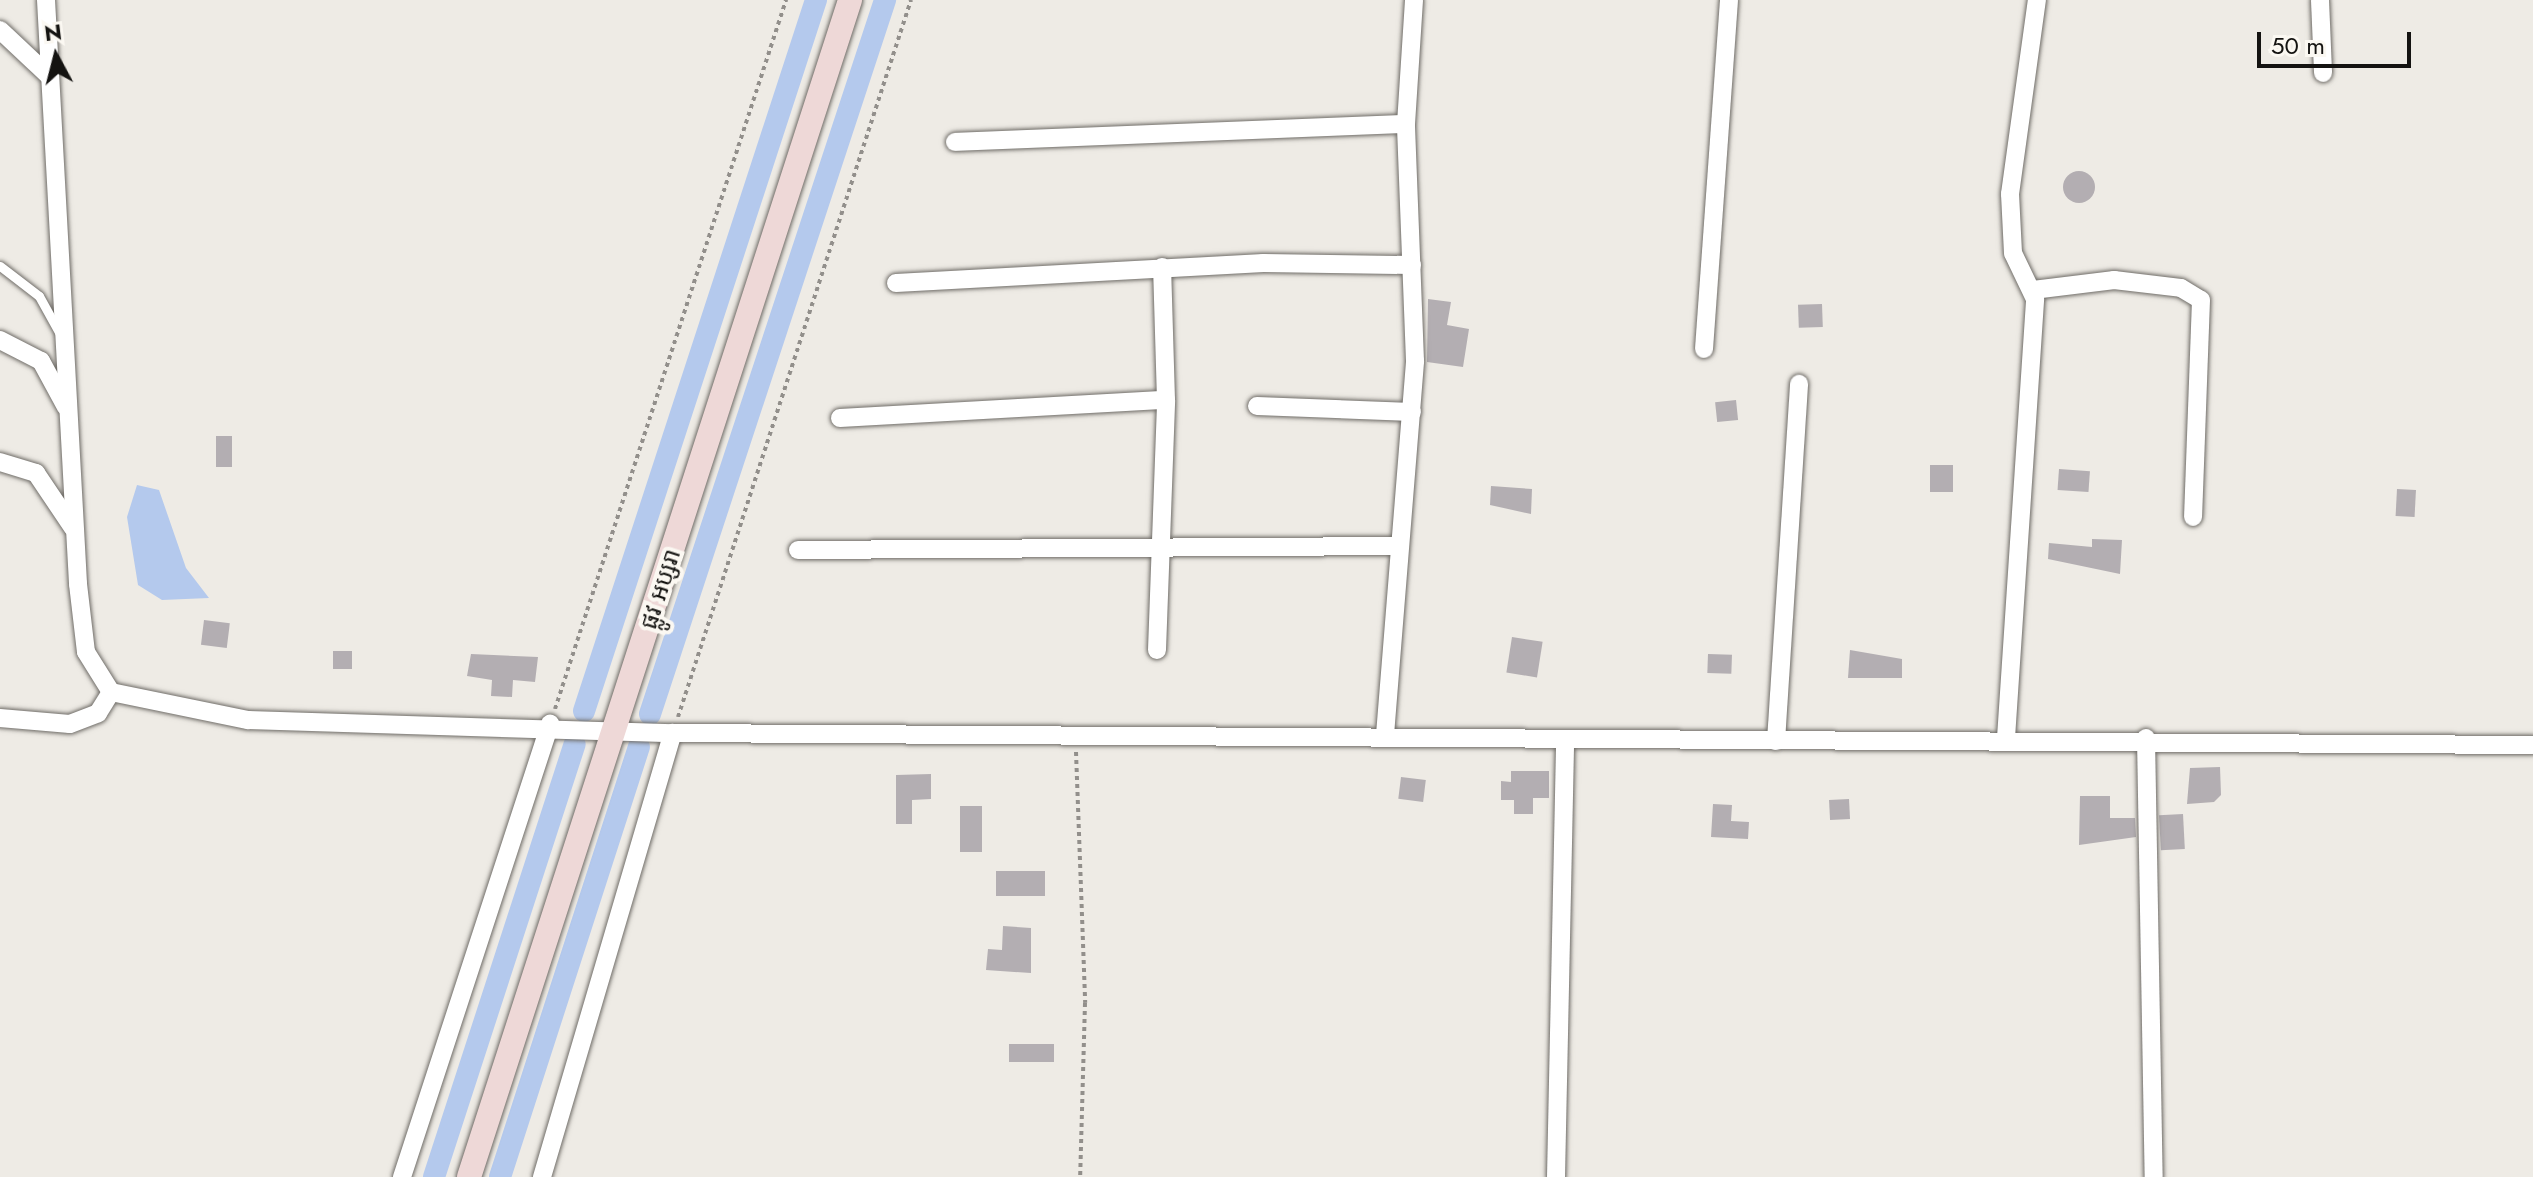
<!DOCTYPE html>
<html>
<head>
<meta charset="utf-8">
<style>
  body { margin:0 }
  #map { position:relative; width:2533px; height:1177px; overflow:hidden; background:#eeebe5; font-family:Jost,"Noto Sans Khmer",sans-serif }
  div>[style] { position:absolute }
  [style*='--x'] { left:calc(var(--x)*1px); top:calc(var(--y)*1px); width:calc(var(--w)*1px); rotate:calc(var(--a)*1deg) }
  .water>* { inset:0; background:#b4c9ed }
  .canal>* { height:22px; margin:-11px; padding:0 11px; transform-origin:11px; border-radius:11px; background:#b4c9ed }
  .building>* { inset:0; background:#b3aeb2; transform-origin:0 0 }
  .round { border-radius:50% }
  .path>* { height:4px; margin-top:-2px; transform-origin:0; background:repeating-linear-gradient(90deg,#928f8b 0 4px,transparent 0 8px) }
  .roads { filter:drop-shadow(0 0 2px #6f6c67) drop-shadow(0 0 2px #6f6c67) }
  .lane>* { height:9px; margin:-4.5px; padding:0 4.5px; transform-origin:4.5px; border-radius:4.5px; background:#fff }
  .street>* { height:18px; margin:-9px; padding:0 9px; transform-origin:9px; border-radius:9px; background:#fff }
  .secondary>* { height:24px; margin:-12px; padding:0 12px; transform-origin:12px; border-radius:12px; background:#eed8d7 }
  span { translate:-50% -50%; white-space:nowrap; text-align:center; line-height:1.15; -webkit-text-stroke:8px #fbf8f2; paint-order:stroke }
  .street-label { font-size:24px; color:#141311 }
  .north { position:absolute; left:16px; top:16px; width:80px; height:80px; -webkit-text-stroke:6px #fbf8f2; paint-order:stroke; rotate:353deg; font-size:22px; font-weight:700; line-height:32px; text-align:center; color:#141311 }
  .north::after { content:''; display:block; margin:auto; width:28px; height:36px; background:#141311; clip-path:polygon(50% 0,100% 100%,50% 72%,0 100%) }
  .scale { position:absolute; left:2257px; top:32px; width:154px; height:36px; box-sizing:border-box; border:4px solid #141311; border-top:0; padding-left:10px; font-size:24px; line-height:28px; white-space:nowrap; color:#141311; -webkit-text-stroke:6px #fbf8f2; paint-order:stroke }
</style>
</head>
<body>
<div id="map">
  <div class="water">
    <i style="clip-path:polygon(137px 485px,159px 490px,186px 568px,209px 598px,162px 600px,138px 585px,127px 517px)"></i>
  </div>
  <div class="canal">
    <i style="--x:584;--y:711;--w:748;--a:-71.93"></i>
    <i style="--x:650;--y:714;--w:752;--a:-71.78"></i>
    <i style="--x:434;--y:1177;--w:455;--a:-72"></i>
    <i style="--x:500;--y:1177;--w:452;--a:-72.1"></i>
  </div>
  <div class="building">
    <i class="round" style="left:2063px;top:171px;width:32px;height:32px"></i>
    <i style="clip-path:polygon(1428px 299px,1451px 302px,1447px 325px,1469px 329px,1463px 367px,1427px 362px)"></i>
    <i style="left:1822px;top:304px;width:23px;height:24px;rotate:88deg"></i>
    <i style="left:1736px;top:400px;width:20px;height:21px;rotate:84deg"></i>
    <i style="left:216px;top:436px;width:16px;height:31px"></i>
    <i style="left:1930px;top:465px;width:23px;height:27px"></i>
    <i style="left:2059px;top:469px;width:31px;height:21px;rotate:4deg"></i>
    <i style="clip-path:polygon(1491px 486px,1532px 489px,1531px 514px,1490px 505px)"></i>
    <i style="left:2397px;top:489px;width:19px;height:27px;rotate:3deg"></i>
    <i style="clip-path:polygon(2092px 539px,2122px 540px,2120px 574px,2048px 559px,2049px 543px,2092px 547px)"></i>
    <i style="left:204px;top:620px;width:26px;height:25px;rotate:7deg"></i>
    <i style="left:1512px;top:637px;width:31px;height:36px;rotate:9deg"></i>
    <i style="clip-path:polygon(1850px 650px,1902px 659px,1902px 678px,1848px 678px)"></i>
    <i style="left:333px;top:651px;width:19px;height:18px"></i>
    <i style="clip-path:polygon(471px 654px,538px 657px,535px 682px,513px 680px,512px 697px,491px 696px,492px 680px,467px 676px)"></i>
    <i style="left:1708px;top:654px;width:24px;height:19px;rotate:2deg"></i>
    <i style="clip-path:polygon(2220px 767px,2221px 795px,2214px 802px,2187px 804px,2190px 768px)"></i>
    <i style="clip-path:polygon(1511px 771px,1549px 771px,1549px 798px,1533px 798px,1533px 814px,1514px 814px,1514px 800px,1501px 800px,1501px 781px,1511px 782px)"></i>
    <i style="clip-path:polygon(931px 774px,931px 799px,912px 800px,912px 824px,896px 824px,896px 775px)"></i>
    <i style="left:1401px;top:777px;width:25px;height:22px;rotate:7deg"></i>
    <i style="clip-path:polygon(2080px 796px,2110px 796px,2110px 818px,2135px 818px,2136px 837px,2079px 845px)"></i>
    <i style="left:1849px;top:799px;width:20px;height:20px;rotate:87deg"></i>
    <i style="clip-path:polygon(1713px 804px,1732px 805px,1731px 821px,1749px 822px,1748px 839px,1711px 837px)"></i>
    <i style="left:960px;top:806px;width:22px;height:46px"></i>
    <i style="left:2183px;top:814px;width:35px;height:24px;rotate:87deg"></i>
    <i style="left:996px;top:871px;width:49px;height:25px"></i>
    <i style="clip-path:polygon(1003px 926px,1031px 928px,1031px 973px,986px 970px,988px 949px,1002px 950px)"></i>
    <i style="left:1054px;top:1044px;width:18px;height:45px;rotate:90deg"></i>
  </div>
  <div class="path">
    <i style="--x:555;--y:709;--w:746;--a:-71.95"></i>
    <i style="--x:678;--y:717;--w:754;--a:-72"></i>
    <i style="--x:1076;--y:752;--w:251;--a:87.9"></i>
    <i style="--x:1085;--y:1003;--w:174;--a:91.6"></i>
  </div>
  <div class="roads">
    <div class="lane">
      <i style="--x:0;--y:266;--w:49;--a:37.6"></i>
      <i style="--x:39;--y:296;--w:43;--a:61.1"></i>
    </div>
    <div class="street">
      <i style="--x:46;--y:0;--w:585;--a:86.86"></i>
      <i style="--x:78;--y:584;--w:68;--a:83.3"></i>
      <i style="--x:86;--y:652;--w:47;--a:58"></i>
      <i style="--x:111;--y:692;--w:140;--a:11.6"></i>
      <i style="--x:248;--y:720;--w:425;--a:1.8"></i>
      <i style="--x:673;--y:733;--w:1860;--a:0.37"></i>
      <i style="--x:2320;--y:0;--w:73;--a:87.6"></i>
      <i style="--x:0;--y:30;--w:67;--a:43.2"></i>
      <i style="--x:955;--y:142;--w:451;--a:-2.3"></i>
      <i style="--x:896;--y:283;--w:368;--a:-3.1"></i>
      <i style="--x:1263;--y:263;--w:149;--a:0.8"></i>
      <i style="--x:2033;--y:290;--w:82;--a:-7"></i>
      <i style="--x:2114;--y:280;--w:67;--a:6.8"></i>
      <i style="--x:2181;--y:288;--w:23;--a:31"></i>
      <i style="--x:2201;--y:300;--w:217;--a:92.1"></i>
      <i style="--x:0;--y:340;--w:46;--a:27.1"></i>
      <i style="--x:41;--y:361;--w:52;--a:61.5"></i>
      <i style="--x:1704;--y:349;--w:350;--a:-85.9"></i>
      <i style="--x:1257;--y:406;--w:155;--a:2.2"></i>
      <i style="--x:840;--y:418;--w:326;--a:-3.2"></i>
      <i style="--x:0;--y:462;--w:38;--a:17"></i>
      <i style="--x:36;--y:473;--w:66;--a:56.1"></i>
      <i style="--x:798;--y:550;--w:599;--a:-0.38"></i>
      <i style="--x:1157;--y:650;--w:250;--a:-87.9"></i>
      <i style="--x:1166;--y:400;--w:133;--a:-91.7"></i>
      <i style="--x:0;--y:718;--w:70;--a:4.9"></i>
      <i style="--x:70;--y:724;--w:30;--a:-21"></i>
      <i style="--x:98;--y:713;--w:25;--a:-58"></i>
      <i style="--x:1385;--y:735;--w:375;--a:-85.4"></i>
      <i style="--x:1415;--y:361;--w:237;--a:-92.2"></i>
      <i style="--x:1406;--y:124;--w:124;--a:-86.3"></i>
      <i style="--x:2006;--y:738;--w:440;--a:-86.2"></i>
      <i style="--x:2035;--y:299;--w:51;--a:-115.6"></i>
      <i style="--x:2013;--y:253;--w:59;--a:-92.9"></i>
      <i style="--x:2010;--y:194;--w:196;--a:-82.1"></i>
      <i style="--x:2146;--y:738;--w:439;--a:89"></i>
      <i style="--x:1776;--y:741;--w:358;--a:-86.3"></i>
      <i style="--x:402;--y:1177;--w:477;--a:-71.9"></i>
      <i style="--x:542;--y:1177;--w:463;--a:-73.6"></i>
      <i style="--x:1556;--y:1177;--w:436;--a:-88.8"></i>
    </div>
    <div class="secondary">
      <i style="--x:469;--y:1177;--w:1237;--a:-72.06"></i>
    </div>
  </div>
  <div class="street-label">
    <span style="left:660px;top:589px;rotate:-72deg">ផ្លូវ អប្សរា</span>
  </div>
  <div class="north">N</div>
  <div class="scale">50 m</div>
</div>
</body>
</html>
